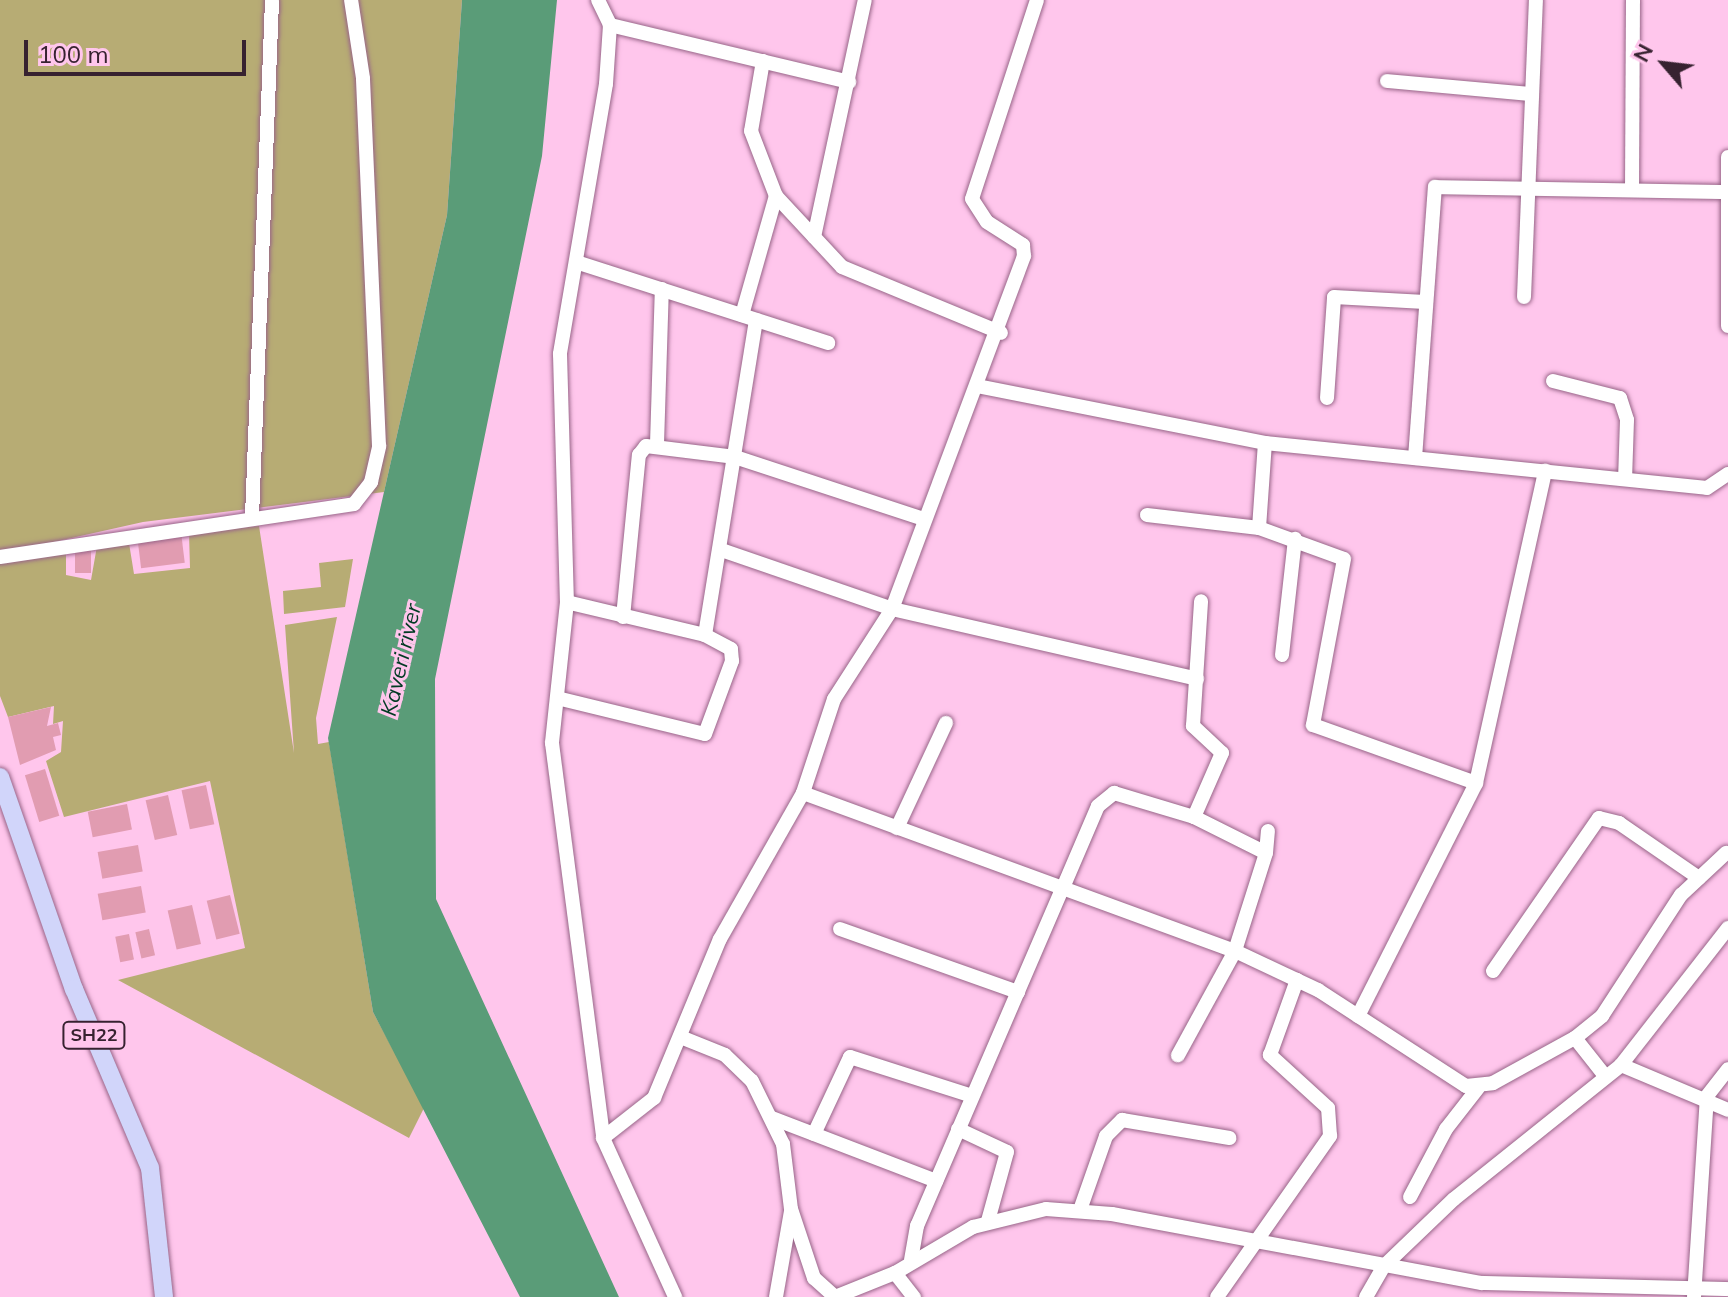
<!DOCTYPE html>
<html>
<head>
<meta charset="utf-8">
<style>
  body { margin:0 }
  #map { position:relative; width:1728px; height:1297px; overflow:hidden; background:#ffc6ec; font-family:Mulish,sans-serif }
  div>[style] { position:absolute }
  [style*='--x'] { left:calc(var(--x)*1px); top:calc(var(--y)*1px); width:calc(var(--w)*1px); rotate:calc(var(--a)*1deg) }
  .green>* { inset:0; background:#b7ac74 }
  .water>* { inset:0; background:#5a9c78 }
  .building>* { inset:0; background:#e19cb1; transform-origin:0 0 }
  .roads { filter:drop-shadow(0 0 2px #986588) drop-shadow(0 0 2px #986588) }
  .minor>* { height:14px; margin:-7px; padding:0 7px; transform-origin:7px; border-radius:7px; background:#fff }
  .major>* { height:18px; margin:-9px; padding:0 9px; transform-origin:9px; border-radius:9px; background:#d1d5fa }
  span { translate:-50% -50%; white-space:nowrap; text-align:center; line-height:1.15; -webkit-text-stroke:6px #ffc6ec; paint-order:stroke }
  .shield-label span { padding:2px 6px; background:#ffc6ec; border:2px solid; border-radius:6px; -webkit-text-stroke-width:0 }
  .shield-label { font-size:18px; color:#372230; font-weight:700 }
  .water-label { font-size:22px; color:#023b23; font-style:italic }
  .north { position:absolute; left:1624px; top:24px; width:80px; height:80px; -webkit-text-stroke:6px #ffc6ec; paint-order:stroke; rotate:298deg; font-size:22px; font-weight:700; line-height:32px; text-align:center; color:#372230 }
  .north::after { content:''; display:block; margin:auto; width:28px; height:36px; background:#372230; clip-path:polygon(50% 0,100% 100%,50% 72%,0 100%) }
  .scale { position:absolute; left:24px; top:40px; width:222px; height:36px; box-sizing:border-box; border:4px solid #372230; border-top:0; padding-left:10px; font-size:24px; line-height:28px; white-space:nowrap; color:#372230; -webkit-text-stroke:6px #ffc6ec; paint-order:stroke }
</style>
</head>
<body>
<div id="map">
  <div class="green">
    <i style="clip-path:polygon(0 0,462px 0,447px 215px,384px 492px,143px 522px,0 554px)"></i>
    <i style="clip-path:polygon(259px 526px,294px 753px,285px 625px,337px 617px,316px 718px,318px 744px,329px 742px,373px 1012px,424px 1108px,409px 1138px,118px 980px,245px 948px,210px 781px,64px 817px,46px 761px,61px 752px,63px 721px,53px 724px,54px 706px,8px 717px,0 696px,0 562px,66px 551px,66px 575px,91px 580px,97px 546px,129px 543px,134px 574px,190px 568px,189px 533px)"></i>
    <i style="clip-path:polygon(353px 559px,345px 607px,284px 614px,283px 591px,321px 587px,319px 563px)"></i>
  </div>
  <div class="water">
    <i style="clip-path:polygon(462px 0,557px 0,542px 156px,435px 679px,436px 899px,619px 1297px,520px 1297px,373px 1012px,328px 738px,447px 215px)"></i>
  </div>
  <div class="building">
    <i style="left:181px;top:532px;width:31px;height:44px;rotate:83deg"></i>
    <i style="clip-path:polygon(91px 540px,91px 573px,75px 573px,75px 545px)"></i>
    <i style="clip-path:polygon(51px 707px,47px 726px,58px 723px,61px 735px,53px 737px,56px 750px,20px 765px,8px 717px)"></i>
    <i style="left:45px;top:769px;width:49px;height:21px;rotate:73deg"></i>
    <i style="left:206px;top:785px;width:40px;height:25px;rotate:78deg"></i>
    <i style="left:168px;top:795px;width:41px;height:23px;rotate:77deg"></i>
    <i style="left:127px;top:804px;width:26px;height:40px;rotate:79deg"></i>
    <i style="left:138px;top:845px;width:27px;height:41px;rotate:80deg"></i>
    <i style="left:141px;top:886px;width:27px;height:44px;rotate:80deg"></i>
    <i style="left:230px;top:895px;width:40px;height:24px;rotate:76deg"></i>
    <i style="left:192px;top:905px;width:40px;height:25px;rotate:77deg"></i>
    <i style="left:149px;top:929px;width:27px;height:14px;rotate:77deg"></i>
    <i style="left:129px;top:934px;width:26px;height:14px;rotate:79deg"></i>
  </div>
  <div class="roads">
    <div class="minor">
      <i style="--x:598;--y:0;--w:28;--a:64"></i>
      <i style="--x:610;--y:25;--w:59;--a:93.9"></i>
      <i style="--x:606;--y:84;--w:274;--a:99.7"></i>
      <i style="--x:560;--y:354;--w:248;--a:88.4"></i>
      <i style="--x:567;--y:602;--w:142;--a:96.1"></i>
      <i style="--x:552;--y:743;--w:398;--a:82.6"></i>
      <i style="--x:603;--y:1138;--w:65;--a:-38.1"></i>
      <i style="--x:654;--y:1098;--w:172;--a:-67.5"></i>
      <i style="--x:720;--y:939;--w:168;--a:-60.4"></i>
      <i style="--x:1037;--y:0;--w:209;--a:108.1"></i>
      <i style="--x:972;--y:199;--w:27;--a:57"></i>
      <i style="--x:987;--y:222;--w:43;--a:32.6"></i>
      <i style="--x:1023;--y:245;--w:11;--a:85"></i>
      <i style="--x:1024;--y:256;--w:377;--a:110.5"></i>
      <i style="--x:892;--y:609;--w:107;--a:122.8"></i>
      <i style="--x:834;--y:699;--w:99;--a:108.3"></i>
      <i style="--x:803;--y:793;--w:460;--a:20.1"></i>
      <i style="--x:1235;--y:951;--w:92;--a:25.2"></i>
      <i style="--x:1318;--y:990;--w:176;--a:33"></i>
      <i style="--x:1466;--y:1086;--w:27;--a:-6"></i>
      <i style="--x:1493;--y:1083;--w:94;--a:-28.8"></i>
      <i style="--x:1575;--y:1038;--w:48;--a:51.7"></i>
      <i style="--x:610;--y:25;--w:246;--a:13.4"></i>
      <i style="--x:763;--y:61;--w:71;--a:99.7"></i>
      <i style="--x:751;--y:131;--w:70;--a:69"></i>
      <i style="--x:776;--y:196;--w:97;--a:47.1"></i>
      <i style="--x:842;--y:267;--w:172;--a:22.5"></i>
      <i style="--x:1387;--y:81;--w:145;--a:5.2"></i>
      <i style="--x:1728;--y:157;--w:169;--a:90"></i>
      <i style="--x:1632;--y:189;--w:189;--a:-89.7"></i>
      <i style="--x:814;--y:237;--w:242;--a:-77.9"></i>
      <i style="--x:576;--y:262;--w:265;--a:17.8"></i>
      <i style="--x:1524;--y:297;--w:297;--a:-87.7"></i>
      <i style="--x:742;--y:315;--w:124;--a:-74.1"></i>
      <i style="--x:1553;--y:381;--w:69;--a:14.2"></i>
      <i style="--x:1620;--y:398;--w:23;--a:72"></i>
      <i style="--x:1627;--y:420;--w:59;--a:91.9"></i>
      <i style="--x:977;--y:386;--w:294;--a:11.2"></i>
      <i style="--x:1265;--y:443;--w:444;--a:5.8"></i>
      <i style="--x:1707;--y:488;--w:25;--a:-34"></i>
      <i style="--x:1327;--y:398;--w:101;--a:-86"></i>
      <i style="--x:1334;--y:297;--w:91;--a:3.1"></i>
      <i style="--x:657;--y:444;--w:155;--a:-88.2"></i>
      <i style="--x:1415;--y:458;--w:272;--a:-85.8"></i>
      <i style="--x:1435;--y:187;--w:293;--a:1"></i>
      <i style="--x:1147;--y:515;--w:113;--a:6.6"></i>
      <i style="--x:1259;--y:528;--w:90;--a:20"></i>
      <i style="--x:1344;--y:559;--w:169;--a:100.6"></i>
      <i style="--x:1313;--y:725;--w:173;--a:19.6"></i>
      <i style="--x:252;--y:517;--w:517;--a:-87.78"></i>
      <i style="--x:1259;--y:528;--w:85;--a:-86"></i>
      <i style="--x:724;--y:551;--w:178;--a:19"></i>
      <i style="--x:892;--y:609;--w:313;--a:12.9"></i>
      <i style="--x:0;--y:557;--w:358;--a:-8.5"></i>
      <i style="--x:354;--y:504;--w:28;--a:-52"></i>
      <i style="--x:371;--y:482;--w:37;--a:-77"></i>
      <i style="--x:379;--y:446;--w:368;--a:-92.5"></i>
      <i style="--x:363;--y:78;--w:79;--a:-98.7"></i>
      <i style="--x:623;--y:617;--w:163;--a:-84.4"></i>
      <i style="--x:639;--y:455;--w:11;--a:-52"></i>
      <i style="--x:646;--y:446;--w:90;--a:7"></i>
      <i style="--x:735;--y:457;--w:199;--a:18.2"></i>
      <i style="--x:705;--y:635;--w:319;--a:-80.8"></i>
      <i style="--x:1282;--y:655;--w:117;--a:-83.6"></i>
      <i style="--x:557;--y:698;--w:152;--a:13.7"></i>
      <i style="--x:705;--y:734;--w:78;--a:-69.7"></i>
      <i style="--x:732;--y:661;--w:12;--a:-95"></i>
      <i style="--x:731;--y:649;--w:30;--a:-152"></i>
      <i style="--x:705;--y:635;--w:142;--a:-166.6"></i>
      <i style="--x:1194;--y:817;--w:70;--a:-66.4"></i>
      <i style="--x:1222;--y:753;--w:40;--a:-137"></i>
      <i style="--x:1193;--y:726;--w:125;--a:-86.3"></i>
      <i style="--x:897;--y:828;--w:116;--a:-65"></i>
      <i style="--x:1266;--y:853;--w:22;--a:-85"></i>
      <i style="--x:840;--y:929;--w:189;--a:19.5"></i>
      <i style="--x:1493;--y:971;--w:186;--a:-55.3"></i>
      <i style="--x:1599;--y:818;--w:21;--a:14"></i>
      <i style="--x:1619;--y:823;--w:97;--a:34.5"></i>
      <i style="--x:1358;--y:1016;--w:261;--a:-63.1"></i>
      <i style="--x:1476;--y:783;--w:320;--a:-77.5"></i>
      <i style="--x:683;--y:1038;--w:45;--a:22"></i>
      <i style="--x:725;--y:1055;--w:37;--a:44"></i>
      <i style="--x:752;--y:1081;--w:70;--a:63.8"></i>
      <i style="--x:783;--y:1144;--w:65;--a:83"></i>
      <i style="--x:791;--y:1209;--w:73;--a:71.6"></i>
      <i style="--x:814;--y:1278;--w:28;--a:42"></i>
      <i style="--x:835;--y:1297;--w:65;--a:-21.8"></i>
      <i style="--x:895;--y:1273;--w:91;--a:-30.5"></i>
      <i style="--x:973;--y:1227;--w:75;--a:-13.9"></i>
      <i style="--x:1046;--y:1209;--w:66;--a:4.3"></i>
      <i style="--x:1112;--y:1214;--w:376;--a:10.6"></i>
      <i style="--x:1482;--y:1283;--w:246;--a:1.4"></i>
      <i style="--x:1575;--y:1038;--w:35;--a:-39"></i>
      <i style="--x:1602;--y:1016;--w:145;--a:-56.9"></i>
      <i style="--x:1681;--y:895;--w:62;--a:-43"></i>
      <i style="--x:1621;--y:1065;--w:116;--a:22.8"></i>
      <i style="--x:772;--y:1118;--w:176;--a:21"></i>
      <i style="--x:958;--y:1129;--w:54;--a:25.1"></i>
      <i style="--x:1007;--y:1152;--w:72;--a:105.4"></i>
      <i style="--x:814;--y:1134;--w:85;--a:-64.9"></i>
      <i style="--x:850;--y:1057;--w:128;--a:17.7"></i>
      <i style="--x:603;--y:1138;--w:175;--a:65.6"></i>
      <i style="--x:1410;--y:1197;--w:77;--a:-62.1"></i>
      <i style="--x:1446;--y:1129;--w:52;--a:-52"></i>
      <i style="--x:1080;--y:1210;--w:78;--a:-70.6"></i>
      <i style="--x:1106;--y:1136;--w:23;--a:-45"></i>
      <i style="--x:1122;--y:1120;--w:109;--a:9.5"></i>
      <i style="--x:911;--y:1260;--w:35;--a:-80"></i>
      <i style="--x:917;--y:1226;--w:366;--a:-66.7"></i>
      <i style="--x:1062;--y:890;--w:91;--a:-66.8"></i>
      <i style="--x:1098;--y:806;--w:21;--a:-39"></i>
      <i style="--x:1114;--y:793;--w:84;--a:16.7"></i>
      <i style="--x:1194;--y:817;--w:80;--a:26.6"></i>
      <i style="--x:1266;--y:853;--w:103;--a:107.6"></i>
      <i style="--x:1235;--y:951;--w:119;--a:118.7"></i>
      <i style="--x:895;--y:1273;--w:31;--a:52"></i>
      <i style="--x:776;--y:1297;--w:87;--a:-80.1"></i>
      <i style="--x:1217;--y:1297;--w:197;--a:-54.9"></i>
      <i style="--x:1330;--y:1136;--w:28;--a:-94"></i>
      <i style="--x:1328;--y:1108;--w:79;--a:-137.6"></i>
      <i style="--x:1270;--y:1055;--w:80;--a:-70.2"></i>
      <i style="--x:1366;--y:1297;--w:34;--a:-60"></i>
      <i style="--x:1383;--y:1267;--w:98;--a:-43.8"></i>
      <i style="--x:1454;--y:1199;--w:214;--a:-38.7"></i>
      <i style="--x:1621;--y:1065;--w:174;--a:-52"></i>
      <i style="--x:1694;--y:1297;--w:201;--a:-86.3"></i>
      <i style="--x:1707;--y:1096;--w:34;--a:-52"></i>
    </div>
    <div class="major">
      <i style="--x:0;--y:777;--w:225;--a:70.8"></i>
      <i style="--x:74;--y:989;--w:194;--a:67"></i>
      <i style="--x:150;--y:1168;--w:130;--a:83.8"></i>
    </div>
  </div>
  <div class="shield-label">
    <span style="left:94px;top:1035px">SH22</span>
  </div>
  <div class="water-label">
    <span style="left:401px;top:660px;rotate:-77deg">Kaveri river</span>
  </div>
  <div class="north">N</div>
  <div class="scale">100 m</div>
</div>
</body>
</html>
